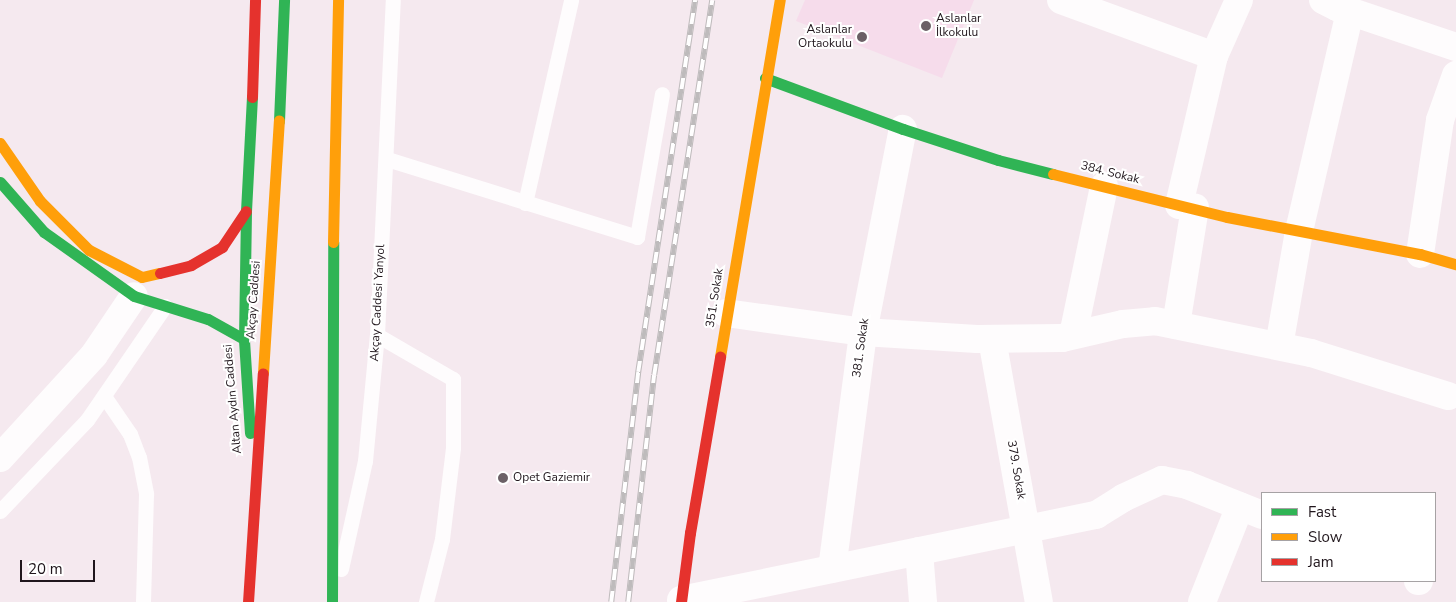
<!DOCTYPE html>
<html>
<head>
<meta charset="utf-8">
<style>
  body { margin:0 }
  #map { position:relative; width:1456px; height:602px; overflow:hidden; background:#f5e9ef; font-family:"Nunito Sans",sans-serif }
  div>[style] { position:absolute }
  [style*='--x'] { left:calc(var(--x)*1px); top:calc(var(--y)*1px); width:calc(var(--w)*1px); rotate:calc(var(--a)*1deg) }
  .built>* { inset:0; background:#f6dceb }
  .lane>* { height:15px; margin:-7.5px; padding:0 7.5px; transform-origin:7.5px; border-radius:7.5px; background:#fefcfd }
  .street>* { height:28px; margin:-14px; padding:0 14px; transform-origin:14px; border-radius:14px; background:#fefcfd }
  .fast>* { height:11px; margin:-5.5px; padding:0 5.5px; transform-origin:5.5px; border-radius:5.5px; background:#30b455 }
  .slow>* { height:11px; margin:-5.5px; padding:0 5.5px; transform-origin:5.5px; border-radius:5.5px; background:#ff9f0a }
  .jam>* { height:11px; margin:-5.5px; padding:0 5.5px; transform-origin:5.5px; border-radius:5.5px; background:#e5322d }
  .rail>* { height:5.5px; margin-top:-2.75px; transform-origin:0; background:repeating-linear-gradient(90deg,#fff 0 11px,#bebbbc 0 22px); box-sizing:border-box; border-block:1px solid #bebbbc }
  .dots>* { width:14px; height:14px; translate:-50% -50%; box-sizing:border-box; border:2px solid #fff; border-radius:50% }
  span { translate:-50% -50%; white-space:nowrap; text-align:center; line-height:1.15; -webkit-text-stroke:4px #fff; paint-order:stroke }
  .poi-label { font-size:12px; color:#20161c }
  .left { translate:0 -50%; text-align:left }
  .right { translate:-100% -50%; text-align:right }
  .street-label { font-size:12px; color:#20161c }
  .legend { position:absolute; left:1261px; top:492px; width:175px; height:90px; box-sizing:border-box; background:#fff; border:1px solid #a6a2a4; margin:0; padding:6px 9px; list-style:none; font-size:15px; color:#20161c }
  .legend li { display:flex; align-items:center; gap:10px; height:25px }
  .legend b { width:25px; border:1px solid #a6a2a4 }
  .scale { position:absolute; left:20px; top:560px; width:75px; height:22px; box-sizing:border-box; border:2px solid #20161c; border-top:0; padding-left:6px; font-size:15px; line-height:18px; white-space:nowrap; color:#20161c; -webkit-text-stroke:4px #fff; paint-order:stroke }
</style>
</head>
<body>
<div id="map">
  <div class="built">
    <i style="clip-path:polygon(805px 0,974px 0,942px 78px,796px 21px)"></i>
  </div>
  <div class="lane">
    <i style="--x:387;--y:159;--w:262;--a:17.3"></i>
    <i style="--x:637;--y:237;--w:145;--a:-80.1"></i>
    <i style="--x:525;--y:203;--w:208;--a:-77.2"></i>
    <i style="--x:377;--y:335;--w:88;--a:30.1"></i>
    <i style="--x:453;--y:379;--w:69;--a:90"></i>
    <i style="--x:453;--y:448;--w:92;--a:96.9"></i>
    <i style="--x:442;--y:539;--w:65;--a:104.3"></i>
    <i style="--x:104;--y:396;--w:46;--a:55.6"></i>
    <i style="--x:130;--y:434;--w:25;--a:69"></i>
    <i style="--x:139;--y:457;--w:38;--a:79"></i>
    <i style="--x:146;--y:494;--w:108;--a:91.6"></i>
    <i style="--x:0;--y:511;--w:126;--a:-46.3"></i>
    <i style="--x:87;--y:420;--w:138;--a:-55.6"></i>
    <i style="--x:341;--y:569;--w:111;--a:-77.5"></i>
    <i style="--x:365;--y:461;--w:127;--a:-84.6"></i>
    <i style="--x:377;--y:335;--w:335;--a:-87.3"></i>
  </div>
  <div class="street">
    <i style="--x:1061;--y:0;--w:163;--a:20.1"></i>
    <i style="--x:1323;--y:0;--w:16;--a:27"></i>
    <i style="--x:1337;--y:7;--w:126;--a:18.6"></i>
    <i style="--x:1179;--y:205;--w:153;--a:-76.8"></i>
    <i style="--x:1214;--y:56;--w:61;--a:-65.9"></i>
    <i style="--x:1420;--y:254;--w:135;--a:-81.5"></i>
    <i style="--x:1440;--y:120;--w:48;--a:-70.4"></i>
    <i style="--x:726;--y:313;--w:138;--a:7.9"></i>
    <i style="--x:863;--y:332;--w:114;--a:3.5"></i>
    <i style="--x:977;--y:339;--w:85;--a:-0.7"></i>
    <i style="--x:1062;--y:338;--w:63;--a:-12.9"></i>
    <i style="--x:1123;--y:324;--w:32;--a:-5"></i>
    <i style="--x:1155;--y:321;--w:159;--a:11.6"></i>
    <i style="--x:1311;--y:353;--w:144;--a:17.4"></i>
    <i style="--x:1176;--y:325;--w:119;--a:-80.8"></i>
    <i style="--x:1073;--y:335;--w:152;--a:-78.2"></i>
    <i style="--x:992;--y:339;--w:267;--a:79.9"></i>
    <i style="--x:1279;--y:346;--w:117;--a:-80.1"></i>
    <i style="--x:1299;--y:231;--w:226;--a:-76.9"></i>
    <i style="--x:0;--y:458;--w:139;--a:-47.6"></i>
    <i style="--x:94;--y:355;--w:71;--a:-55.9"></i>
    <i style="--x:919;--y:551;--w:51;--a:85.5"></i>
    <i style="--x:832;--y:569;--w:239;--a:-82.5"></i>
    <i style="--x:863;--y:332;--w:207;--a:-78.9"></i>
    <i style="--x:1418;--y:581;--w:1;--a:0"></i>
    <i style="--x:681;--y:600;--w:424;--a:-11.6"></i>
    <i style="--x:1096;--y:515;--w:32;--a:-32"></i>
    <i style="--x:1123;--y:498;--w:43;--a:-24.8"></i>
    <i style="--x:1162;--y:480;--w:25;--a:11"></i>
    <i style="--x:1187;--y:485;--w:81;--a:21.8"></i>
    <i style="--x:1202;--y:602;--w:103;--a:-68.4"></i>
  </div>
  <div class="fast">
    <i style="--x:765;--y:78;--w:147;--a:20.3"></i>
    <i style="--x:903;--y:129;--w:100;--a:18.1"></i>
    <i style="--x:998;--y:160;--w:57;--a:14.3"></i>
    <i style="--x:279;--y:121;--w:121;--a:-87.6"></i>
    <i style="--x:0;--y:182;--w:67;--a:48.7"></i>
    <i style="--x:44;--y:232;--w:110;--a:35.4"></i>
    <i style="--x:134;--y:296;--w:77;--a:17.3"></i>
    <i style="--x:208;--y:319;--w:41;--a:29.1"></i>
    <i style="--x:250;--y:433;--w:94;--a:-93.7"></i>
    <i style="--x:244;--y:339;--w:128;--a:-89.1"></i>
    <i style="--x:246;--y:211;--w:114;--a:-87"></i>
    <i style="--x:332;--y:602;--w:360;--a:-89.8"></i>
  </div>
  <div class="slow">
    <i style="--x:0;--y:143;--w:70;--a:55.4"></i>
    <i style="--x:40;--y:201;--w:69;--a:45"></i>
    <i style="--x:89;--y:250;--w:59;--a:27"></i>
    <i style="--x:142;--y:277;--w:18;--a:-13"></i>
    <i style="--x:1053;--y:174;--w:179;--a:13.9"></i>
    <i style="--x:1227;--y:217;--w:197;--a:10.9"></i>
    <i style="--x:1420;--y:254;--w:37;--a:16"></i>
    <i style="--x:333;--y:242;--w:242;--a:-88.8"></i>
    <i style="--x:720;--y:357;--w:362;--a:-80.5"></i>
    <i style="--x:263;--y:373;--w:253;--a:-86.4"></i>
  </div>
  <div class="jam">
    <i style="--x:252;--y:97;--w:97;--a:-88.2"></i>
    <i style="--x:160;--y:273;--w:32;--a:-14"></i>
    <i style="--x:191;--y:265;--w:36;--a:-30"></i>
    <i style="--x:222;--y:247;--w:43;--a:-56.3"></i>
    <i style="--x:248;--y:602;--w:229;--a:-86.3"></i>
    <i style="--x:681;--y:602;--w:70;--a:-82.6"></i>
    <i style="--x:690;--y:533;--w:179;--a:-80.3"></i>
  </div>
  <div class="rail">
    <i style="--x:611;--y:602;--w:232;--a:-83.3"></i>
    <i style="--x:638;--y:372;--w:376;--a:-81.3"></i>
    <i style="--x:628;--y:602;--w:228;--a:-83.5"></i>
    <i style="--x:654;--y:375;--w:379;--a:-81.2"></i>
  </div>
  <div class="dots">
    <i style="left:926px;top:26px;background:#6b6066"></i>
    <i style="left:862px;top:37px;background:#6b6066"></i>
    <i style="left:503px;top:478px;background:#6b6066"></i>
  </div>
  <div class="poi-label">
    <span class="left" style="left:936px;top:26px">Aslanlar<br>İlkokulu</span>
    <span class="right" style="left:852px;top:37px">Aslanlar<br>Ortaokulu</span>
    <span class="left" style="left:513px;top:478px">Opet Gaziemir</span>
  </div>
  <div class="street-label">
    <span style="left:1110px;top:173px;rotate:14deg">384. Sokak</span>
    <span style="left:715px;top:298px;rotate:-81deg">351. Sokak</span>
    <span style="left:254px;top:300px;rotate:-86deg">Akçay Caddesi</span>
    <span style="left:378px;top:303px;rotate:-87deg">Akçay Caddesi Yanyol</span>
    <span style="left:861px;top:348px;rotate:-82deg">381. Sokak</span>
    <span style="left:233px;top:399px;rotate:-95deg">Altan Aydın Caddesi</span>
    <span style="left:1016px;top:470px;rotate:80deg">379. Sokak</span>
  </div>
  <ul class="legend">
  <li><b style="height:6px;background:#30b455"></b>Fast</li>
  <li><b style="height:6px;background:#ff9f0a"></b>Slow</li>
  <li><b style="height:6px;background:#e5322d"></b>Jam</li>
  </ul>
  <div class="scale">20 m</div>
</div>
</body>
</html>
